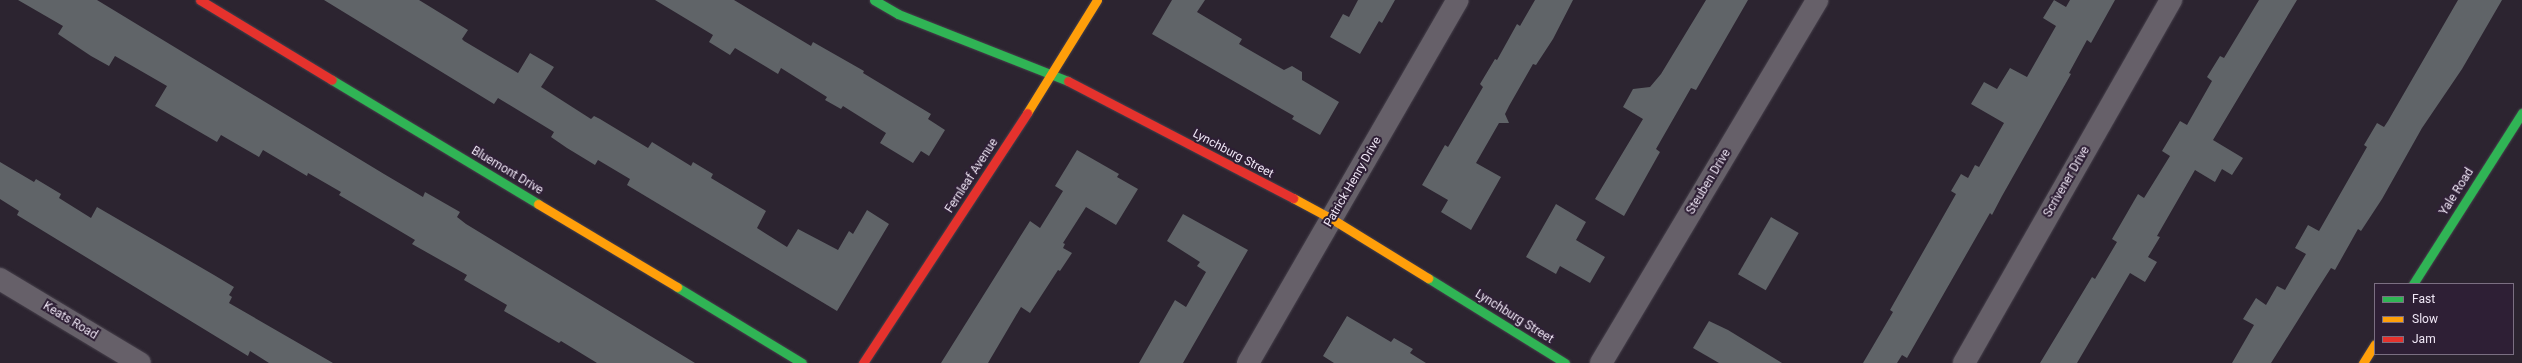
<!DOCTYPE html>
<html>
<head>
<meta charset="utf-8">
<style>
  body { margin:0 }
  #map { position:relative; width:2522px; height:363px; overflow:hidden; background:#2c2430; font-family:Roboto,sans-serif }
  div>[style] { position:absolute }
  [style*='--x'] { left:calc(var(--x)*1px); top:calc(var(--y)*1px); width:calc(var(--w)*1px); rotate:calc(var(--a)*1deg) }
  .building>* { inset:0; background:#606468; transform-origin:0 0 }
  .roads { filter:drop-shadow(0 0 1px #46404b) drop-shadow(0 0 1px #46404b) }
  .street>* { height:22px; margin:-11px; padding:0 11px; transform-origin:11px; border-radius:11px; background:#666069 }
  .fast>* { height:9px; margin:-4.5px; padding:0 4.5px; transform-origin:4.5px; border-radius:4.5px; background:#30b455 }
  .slow>* { height:9px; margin:-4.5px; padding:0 4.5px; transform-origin:4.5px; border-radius:4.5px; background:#ff9f0a }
  .jam>* { height:9px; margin:-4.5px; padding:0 4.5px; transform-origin:4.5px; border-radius:4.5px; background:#e5322d }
  span { translate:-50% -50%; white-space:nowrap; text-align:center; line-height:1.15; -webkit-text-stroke:4px #2e1f35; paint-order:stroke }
  .street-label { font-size:12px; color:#efe6f5 }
  .legend { position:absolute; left:2374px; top:283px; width:140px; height:72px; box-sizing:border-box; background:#2e1f35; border:1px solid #7b6f82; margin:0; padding:5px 7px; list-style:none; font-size:12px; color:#efe6f5 }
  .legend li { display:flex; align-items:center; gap:8px; height:20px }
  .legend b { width:20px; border:1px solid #7b6f82 }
</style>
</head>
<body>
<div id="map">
  <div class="building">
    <i style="clip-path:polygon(18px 0,97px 0,384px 174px,423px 197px,425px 192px,460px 212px,457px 217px,466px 224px,695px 363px,597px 363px,561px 341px,559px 343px,504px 311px,507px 305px,464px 280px,467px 275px,412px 244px,415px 240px,339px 195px,341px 192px,308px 173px,307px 176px,263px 150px,259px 157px,221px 135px,217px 142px,155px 106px,167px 86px,115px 56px,109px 66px,91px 56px,58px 34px,63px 26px)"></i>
    <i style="clip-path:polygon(324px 0,419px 0,468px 30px,462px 39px,464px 41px,518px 73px,530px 53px,554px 67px,541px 87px,591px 119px,594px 116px,600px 119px,648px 148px,652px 142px,691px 166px,693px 162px,713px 174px,711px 178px,766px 211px,757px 228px,787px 247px,798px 229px,838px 250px,849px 231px,853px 234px,867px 210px,889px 224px,837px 311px,627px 185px,630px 179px,598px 160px,595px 165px,567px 148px,551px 137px,554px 132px,498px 98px,494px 104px)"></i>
    <i style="clip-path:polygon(655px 0,734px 0,811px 46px,813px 42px,864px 71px,863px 73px,931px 114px,928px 119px,945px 130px,929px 156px,921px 151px,913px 163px,880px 143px,886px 133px,843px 106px,841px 109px,825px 100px,827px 97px,781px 68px,778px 74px,735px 48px,730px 55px,709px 42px,713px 35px)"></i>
    <i style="clip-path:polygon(1172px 0,1205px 0,1197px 12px,1242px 39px,1239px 44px,1284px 70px,1292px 66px,1302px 72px,1302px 80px,1339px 102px,1320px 135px,1292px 119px,1294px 116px,1152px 34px)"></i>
    <i style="clip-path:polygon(1358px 0,1395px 0,1382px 23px,1379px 21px,1360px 54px,1330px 37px,1343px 14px,1349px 17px)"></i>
    <i style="clip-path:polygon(1535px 0,1573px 0,1553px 39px,1536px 65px,1533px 64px,1509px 106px,1505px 114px,1509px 123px,1499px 123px,1476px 163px,1501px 177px,1471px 230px,1441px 212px,1448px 200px,1422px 185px,1445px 145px,1448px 147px,1483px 87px,1480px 84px,1495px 59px,1497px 60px,1517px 24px,1520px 26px)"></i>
    <i style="clip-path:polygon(1706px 0,1748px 0,1696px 90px,1691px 88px,1656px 149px,1660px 152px,1624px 216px,1595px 199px,1643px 119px,1623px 107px,1633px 89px,1650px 87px,1661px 74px)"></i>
    <i style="clip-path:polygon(2054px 0,2066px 7px,2070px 0,2115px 0,2091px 43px,2087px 40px,2069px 73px,2071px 74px,2002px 196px,1992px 215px,1990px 213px,1907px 358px,1902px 355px,1897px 363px,1863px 363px,1893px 312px,1890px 310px,1956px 194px,1951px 191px,1961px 174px,1968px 178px,1975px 165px,1979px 167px,2004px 123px,1971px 104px,1984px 82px,1997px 89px,2010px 68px,2027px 77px,2056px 26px,2043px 18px)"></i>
    <i style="clip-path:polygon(2259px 0,2297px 0,2213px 140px,2243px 158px,2232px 175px,2222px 169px,2215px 182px,2195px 170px,2157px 236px,2160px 237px,2148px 257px,2157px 262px,2145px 282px,2130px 273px,2077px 363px,2040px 363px,2092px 277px,2095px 279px,2117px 242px,2112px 239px,2138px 194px,2144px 198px,2170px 156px,2162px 151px,2180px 121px,2187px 125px,2212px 81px,2207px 77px,2220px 56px,2224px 58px)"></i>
    <i style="clip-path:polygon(2458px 0,2502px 0,2462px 69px,2422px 128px,2382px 199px,2361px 231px,2358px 229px,2335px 270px,2331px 268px,2315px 293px,2271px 363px,2232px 363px,2254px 325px,2243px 319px,2256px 298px,2266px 305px,2277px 286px,2285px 290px,2306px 254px,2295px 248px,2308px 225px,2319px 231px,2367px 147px,2364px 145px,2377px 123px,2384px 127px,2388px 121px)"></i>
    <i style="clip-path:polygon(1077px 150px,1119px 174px,1117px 177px,1138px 189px,1116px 225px,1086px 207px,1063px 243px,1065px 244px,1063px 248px,1072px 253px,1060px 271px,1058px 270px,1030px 313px,1021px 307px,988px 363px,941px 363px,1030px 221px,1040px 228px,1063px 191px,1055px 186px)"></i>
    <i style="clip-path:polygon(0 162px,34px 182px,36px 179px,61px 194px,59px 198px,91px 218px,97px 207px,214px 275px,234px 287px,229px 295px,232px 297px,229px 303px,333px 363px,269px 363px,250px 351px,248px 356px,17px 215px,19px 211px,0 199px)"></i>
    <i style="clip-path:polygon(1556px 204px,1586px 222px,1576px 240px,1605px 257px,1590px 283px,1560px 266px,1556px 274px,1526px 257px)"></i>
    <i style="clip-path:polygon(1183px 214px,1248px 250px,1183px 363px,1139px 363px,1175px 300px,1186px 307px,1206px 272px,1197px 266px,1200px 262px,1167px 241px)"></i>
    <i style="left:1771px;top:217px;width:32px;height:66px;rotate:30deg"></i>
    <i style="clip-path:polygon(1347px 316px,1391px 342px,1394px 338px,1413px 349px,1410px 353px,1426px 363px,1334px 363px,1323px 356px)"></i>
    <i style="clip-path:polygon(1709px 321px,1728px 330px,1782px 363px,1719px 363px,1693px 348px)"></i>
  </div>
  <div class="roads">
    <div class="street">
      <i style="--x:0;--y:279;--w:163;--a:31"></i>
      <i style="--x:1248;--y:363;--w:419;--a:-60"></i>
      <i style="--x:1601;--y:363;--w:422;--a:-59.2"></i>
      <i style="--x:1964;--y:363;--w:418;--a:-60.3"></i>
    </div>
    <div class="fast">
      <i style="--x:874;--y:0;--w:28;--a:30"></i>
      <i style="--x:898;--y:14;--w:183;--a:21.5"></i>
      <i style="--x:332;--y:80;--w:240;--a:31"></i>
      <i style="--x:1428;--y:278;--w:161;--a:31.8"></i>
      <i style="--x:2413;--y:284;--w:203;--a:-57.5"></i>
      <i style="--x:677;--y:287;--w:146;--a:31.3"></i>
    </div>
    <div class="slow">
      <i style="--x:1027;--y:113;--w:133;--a:-58.2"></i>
      <i style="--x:1293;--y:198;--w:44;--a:28.3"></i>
      <i style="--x:1332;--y:219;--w:113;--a:31.6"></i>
      <i style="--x:538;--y:204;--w:162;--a:30.8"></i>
      <i style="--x:2363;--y:363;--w:22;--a:-58"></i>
    </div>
    <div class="jam">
      <i style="--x:200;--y:0;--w:154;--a:31.2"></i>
      <i style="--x:1068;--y:81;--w:254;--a:27.5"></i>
      <i style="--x:863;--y:363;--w:299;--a:-56.7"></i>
    </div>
  </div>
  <div class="street-label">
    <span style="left:1233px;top:154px;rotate:28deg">Lynchburg Street</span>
    <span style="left:507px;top:171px;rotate:31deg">Bluemont Drive</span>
    <span style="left:972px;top:176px;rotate:-57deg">Fernleaf Avenue</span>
    <span style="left:1353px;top:182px;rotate:-60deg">Patrick Henry Drive</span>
    <span style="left:1709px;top:182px;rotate:-59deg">Steuben Drive</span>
    <span style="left:2067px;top:182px;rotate:-60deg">Scrivener Drive</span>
    <span style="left:2457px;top:192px;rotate:-58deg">Yale Road</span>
    <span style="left:1514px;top:317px;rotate:32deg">Lynchburg Street</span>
    <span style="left:70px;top:321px;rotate:31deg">Keats Road</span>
  </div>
  <ul class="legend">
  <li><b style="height:5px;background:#30b455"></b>Fast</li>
  <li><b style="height:5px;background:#ff9f0a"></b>Slow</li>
  <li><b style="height:5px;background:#e5322d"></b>Jam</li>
  </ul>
</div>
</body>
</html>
